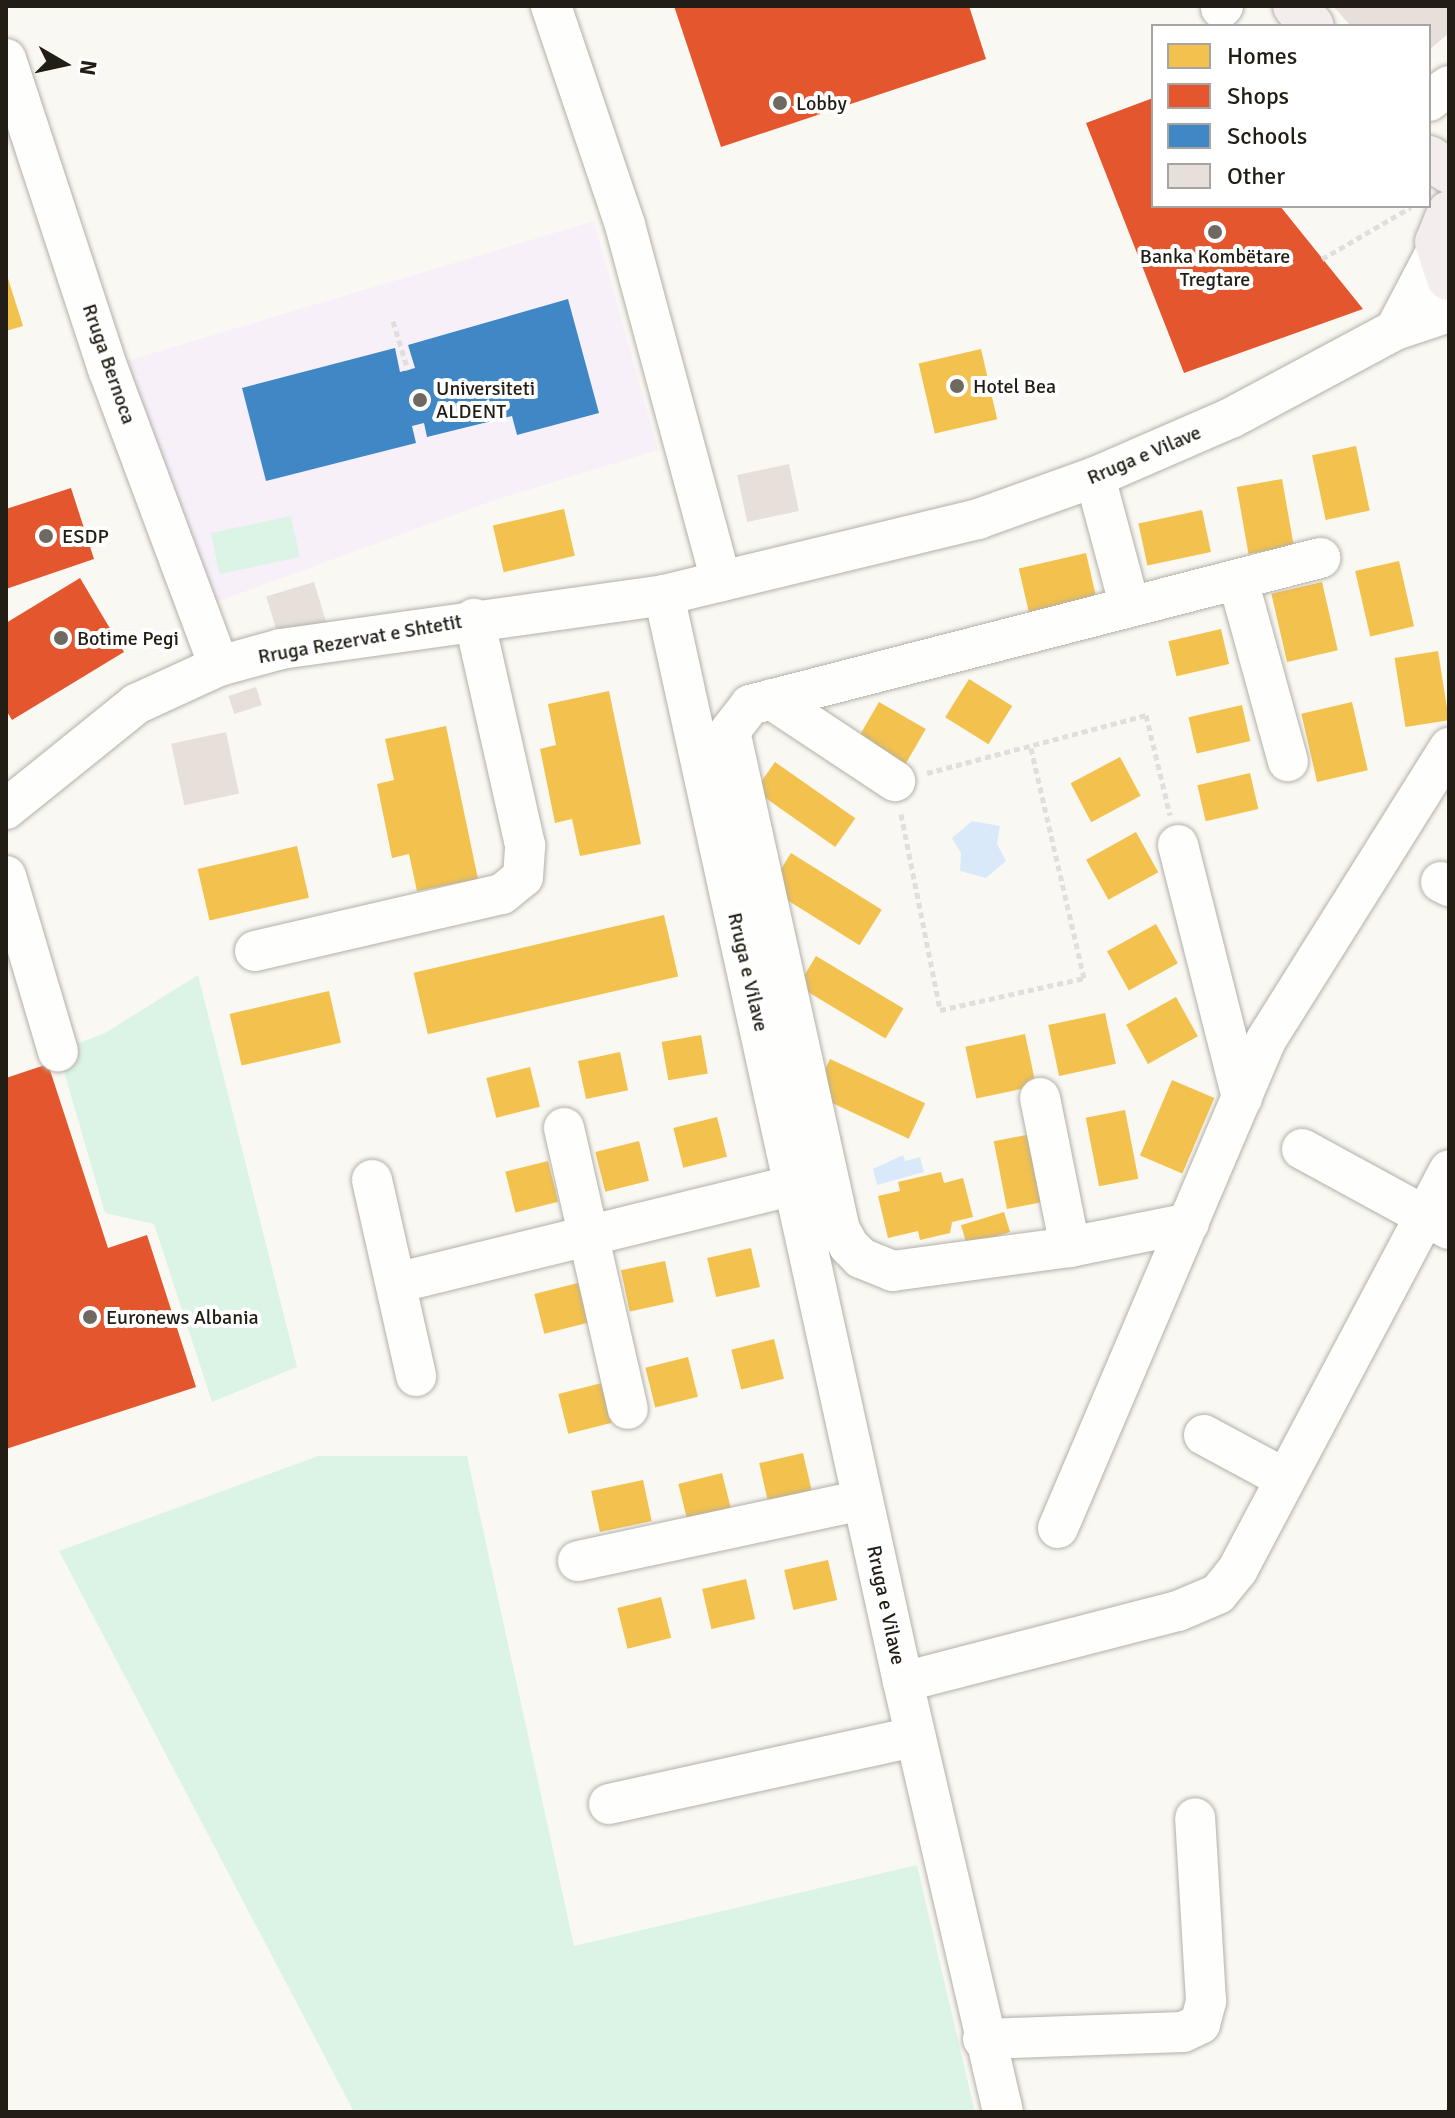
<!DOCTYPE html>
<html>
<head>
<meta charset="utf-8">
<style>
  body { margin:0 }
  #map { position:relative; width:1455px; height:2118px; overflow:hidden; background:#faf8f2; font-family:Signika,sans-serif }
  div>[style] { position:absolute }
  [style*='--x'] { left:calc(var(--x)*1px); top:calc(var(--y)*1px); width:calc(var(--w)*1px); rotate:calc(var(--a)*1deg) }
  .education>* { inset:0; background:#f7f0f9 }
  .green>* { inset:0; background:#dcf4e5; transform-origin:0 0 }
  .water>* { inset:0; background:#dae9fa }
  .homes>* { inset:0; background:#f2c14e; transform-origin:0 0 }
  .shops>* { inset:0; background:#e4572e }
  .schools>* { inset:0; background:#3f88c5 }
  .building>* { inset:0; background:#e6dfda; transform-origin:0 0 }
  .path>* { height:5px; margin-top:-2.5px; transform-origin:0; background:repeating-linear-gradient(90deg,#e0dfde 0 6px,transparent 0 10px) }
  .roads { filter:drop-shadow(0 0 2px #b3b0a9) drop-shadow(0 0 2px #b3b0a9) }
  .minor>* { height:40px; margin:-20px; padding:0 20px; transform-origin:20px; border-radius:20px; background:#fefefd }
  .major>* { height:44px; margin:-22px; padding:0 22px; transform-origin:22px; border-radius:22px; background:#f4eded }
  .dots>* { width:22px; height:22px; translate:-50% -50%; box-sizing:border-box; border:4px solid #fff; border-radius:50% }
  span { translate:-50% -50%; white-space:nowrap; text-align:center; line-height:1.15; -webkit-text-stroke:8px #fff; paint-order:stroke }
  .poi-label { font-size:20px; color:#231e15 }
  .left { translate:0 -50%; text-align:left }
  .street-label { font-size:20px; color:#231e15 }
  .frame { position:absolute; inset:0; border:8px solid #231e15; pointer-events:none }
  .legend { position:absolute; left:1151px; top:24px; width:280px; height:184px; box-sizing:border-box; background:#fff; border:2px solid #a7a5a1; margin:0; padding:10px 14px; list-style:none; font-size:24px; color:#231e15 }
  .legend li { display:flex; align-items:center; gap:16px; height:40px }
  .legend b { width:40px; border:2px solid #a7a5a1 }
  .north { position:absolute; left:24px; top:24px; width:80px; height:80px; -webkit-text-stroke:6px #fff; paint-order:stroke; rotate:99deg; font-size:22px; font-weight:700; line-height:32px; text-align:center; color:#231e15 }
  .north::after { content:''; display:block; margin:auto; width:28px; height:36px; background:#231e15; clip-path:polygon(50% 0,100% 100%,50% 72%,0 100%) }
</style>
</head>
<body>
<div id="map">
  <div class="education">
    <i style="clip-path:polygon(594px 221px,658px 450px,492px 501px,214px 603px,123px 362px)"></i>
  </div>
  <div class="green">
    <i style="left:291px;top:516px;width:42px;height:82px;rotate:78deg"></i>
    <i style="clip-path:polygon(198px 975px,297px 1367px,212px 1402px,154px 1224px,105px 1213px,58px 1051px,105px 1033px)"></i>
    <i style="clip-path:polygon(318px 1456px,467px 1456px,574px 1946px,917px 1865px,975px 2112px,354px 2112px,59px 1551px)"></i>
  </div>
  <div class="water">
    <i style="clip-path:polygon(972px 821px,1000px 826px,997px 844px,1006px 861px,986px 878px,960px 871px,961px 853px,952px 838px)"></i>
    <i style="clip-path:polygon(903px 1155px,905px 1161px,920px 1157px,924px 1172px,877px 1185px,873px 1169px)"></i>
  </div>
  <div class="homes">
    <i style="clip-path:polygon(6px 272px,23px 326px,6px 331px)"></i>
    <i style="left:981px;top:349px;width:72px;height:64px;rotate:77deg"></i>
    <i style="left:1356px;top:446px;width:66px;height:45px;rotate:78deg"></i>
    <i style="left:1282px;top:479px;width:68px;height:46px;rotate:80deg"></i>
    <i style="left:564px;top:509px;width:48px;height:73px;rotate:77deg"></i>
    <i style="left:1202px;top:510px;width:43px;height:65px;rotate:78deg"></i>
    <i style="left:1086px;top:553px;width:50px;height:69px;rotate:77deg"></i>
    <i style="left:1399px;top:561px;width:67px;height:45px;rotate:77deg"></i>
    <i style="left:1322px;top:582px;width:70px;height:52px;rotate:77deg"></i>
    <i style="left:1221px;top:629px;width:36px;height:54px;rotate:77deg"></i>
    <i style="left:1438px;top:651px;width:70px;height:44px;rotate:81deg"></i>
    <i style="left:969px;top:679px;width:51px;height:45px;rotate:32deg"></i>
    <i style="clip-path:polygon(609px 691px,641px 844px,580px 856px,572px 819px,555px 823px,540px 749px,556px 745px,548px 704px)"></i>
    <i style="left:879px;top:702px;width:54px;height:44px;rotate:30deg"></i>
    <i style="left:1352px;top:702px;width:70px;height:52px;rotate:77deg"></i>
    <i style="left:1242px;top:705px;width:37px;height:55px;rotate:77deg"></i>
    <i style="clip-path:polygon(446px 726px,478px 879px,417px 891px,409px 854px,392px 858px,377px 784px,394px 780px,385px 739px)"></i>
    <i style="left:1120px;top:757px;width:44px;height:56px;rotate:62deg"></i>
    <i style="left:775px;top:762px;width:98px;height:35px;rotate:35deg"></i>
    <i style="left:1250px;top:773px;width:37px;height:54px;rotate:77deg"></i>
    <i style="left:1136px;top:832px;width:46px;height:57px;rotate:61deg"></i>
    <i style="left:297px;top:846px;width:53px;height:102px;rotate:77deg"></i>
    <i style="left:791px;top:853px;width:107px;height:42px;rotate:32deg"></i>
    <i style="left:664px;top:915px;width:63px;height:257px;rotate:77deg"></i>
    <i style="left:1156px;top:924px;width:45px;height:56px;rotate:61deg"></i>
    <i style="left:816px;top:956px;width:102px;height:35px;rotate:31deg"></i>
    <i style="left:329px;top:991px;width:53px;height:102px;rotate:77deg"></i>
    <i style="left:1176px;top:997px;width:45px;height:57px;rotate:61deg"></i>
    <i style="left:1105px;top:1013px;width:52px;height:58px;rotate:78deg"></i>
    <i style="left:1025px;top:1034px;width:53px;height:61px;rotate:78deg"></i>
    <i style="left:701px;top:1035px;width:39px;height:40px;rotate:80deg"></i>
    <i style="left:620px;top:1052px;width:39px;height:43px;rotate:78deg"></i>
    <i style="left:830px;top:1059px;width:105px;height:39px;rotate:25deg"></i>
    <i style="left:530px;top:1067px;width:41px;height:45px;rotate:76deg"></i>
    <i style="left:1172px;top:1080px;width:46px;height:82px;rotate:23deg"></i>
    <i style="left:1125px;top:1110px;width:70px;height:40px;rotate:79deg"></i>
    <i style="left:717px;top:1117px;width:41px;height:45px;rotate:76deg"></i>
    <i style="left:1036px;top:1133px;width:69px;height:43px;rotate:79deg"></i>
    <i style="left:639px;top:1141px;width:41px;height:45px;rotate:76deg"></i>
    <i style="left:548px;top:1161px;width:42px;height:44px;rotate:76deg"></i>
    <i style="clip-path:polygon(941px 1172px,944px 1183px,963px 1178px,973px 1217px,952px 1222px,950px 1233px,920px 1240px,918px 1231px,888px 1238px,878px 1196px,900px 1191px,898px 1182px)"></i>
    <i style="left:1004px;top:1212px;width:21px;height:45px;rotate:73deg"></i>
    <i style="left:751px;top:1248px;width:40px;height:45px;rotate:77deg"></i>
    <i style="left:665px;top:1261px;width:42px;height:45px;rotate:78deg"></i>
    <i style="left:578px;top:1283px;width:41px;height:45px;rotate:76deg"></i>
    <i style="left:774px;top:1339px;width:41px;height:44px;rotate:76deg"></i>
    <i style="left:688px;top:1357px;width:41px;height:44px;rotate:76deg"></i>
    <i style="left:602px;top:1383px;width:41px;height:45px;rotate:76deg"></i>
    <i style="left:803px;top:1453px;width:41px;height:45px;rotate:77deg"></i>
    <i style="left:722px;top:1473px;width:40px;height:45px;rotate:76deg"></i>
    <i style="left:643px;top:1480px;width:42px;height:53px;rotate:78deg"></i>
    <i style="left:828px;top:1560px;width:41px;height:45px;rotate:77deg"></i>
    <i style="left:746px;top:1579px;width:41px;height:45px;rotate:77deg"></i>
    <i style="left:661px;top:1597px;width:42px;height:45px;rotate:76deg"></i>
  </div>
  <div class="shops">
    <i style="clip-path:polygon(674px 6px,969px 6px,986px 59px,721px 147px)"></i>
    <i style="clip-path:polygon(1153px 98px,1153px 206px,1280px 206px,1363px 309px,1184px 373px,1086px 123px)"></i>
    <i style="clip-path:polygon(71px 488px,94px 559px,6px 589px,6px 509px)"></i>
    <i style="clip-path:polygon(80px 578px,124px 652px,12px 720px,6px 710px,6px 623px)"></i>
    <i style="clip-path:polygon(48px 1064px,108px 1248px,147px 1235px,196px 1387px,6px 1449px,6px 1078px)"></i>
  </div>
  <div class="schools">
    <i style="clip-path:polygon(568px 299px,599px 413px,517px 435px,512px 416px,427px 437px,424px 423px,412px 426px,416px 443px,266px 481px,242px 388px,395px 348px,400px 372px,415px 368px,408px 345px)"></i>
  </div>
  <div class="building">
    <i style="clip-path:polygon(1333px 6px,1449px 6px,1449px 33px,1429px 50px,1429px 26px,1351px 26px)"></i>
    <i style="left:789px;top:464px;width:48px;height:53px;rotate:78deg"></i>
    <i style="left:314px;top:582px;width:42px;height:50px;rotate:73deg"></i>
    <i style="left:256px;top:687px;width:19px;height:29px;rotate:72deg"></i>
    <i style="left:226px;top:732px;width:63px;height:56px;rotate:78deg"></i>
  </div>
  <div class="path">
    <i style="--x:1322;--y:259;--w:103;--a:-30.3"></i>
    <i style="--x:393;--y:321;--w:51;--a:73"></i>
    <i style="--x:927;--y:773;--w:227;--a:-14.8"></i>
    <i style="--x:1146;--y:715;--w:103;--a:76.5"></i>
    <i style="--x:901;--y:814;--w:200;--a:78.7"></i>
    <i style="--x:940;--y:1010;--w:148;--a:-12.5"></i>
    <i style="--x:1084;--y:978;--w:236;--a:-103"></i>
  </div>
  <div class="roads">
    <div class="minor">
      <i style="--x:551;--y:6;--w:231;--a:71.3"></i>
      <i style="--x:625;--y:225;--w:369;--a:74.9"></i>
      <i style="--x:1221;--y:8;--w:3;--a:-45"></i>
      <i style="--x:6;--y:59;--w:326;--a:71.8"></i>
      <i style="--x:108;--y:369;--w:317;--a:69.5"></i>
      <i style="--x:1429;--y:101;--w:25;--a:-37"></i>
      <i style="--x:1395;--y:330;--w:90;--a:-62.3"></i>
      <i style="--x:1095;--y:477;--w:131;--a:75"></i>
      <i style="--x:1238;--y:580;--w:188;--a:74.6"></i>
      <i style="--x:664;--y:595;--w:1113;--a:77.6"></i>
      <i style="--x:903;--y:1682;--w:441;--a:76.9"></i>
      <i style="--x:771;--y:699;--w:149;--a:33.5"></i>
      <i style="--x:6;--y:809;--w:167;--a:-38.9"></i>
      <i style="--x:136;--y:704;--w:91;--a:-24.6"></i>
      <i style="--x:219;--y:666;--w:64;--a:-15.3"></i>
      <i style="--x:281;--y:649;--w:387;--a:-8"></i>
      <i style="--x:664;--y:595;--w:323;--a:-13.6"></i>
      <i style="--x:978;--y:519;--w:124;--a:-19.7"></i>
      <i style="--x:1095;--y:477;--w:148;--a:-23.5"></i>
      <i style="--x:1231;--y:418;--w:186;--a:-28.2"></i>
      <i style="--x:1395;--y:330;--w:57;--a:-18.4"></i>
      <i style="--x:1178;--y:845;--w:261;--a:75.8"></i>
      <i style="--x:6;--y:876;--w:183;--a:73.5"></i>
      <i style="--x:1441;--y:882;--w:9;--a:27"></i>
      <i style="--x:255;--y:951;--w:253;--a:-13"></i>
      <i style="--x:502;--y:894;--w:27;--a:-39"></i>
      <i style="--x:523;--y:877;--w:32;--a:-86"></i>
      <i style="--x:525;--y:845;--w:232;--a:-102.7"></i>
      <i style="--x:1040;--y:1098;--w:152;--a:78.6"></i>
      <i style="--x:564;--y:1128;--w:288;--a:77.2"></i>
      <i style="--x:1302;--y:1149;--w:167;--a:28.6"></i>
      <i style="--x:372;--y:1180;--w:201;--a:77.3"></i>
      <i style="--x:1189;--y:1223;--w:121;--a:168.6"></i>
      <i style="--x:1070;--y:1247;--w:179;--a:172.3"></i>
      <i style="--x:893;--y:1271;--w:35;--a:-158"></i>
      <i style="--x:861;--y:1258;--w:17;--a:-135"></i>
      <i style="--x:849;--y:1246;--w:18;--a:-119"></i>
      <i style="--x:840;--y:1230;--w:511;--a:-102.43"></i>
      <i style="--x:730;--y:731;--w:33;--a:-52"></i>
      <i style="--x:750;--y:705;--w:589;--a:-14.46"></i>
      <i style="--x:396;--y:1283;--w:411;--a:-13.8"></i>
      <i style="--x:1204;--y:1435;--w:91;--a:28.3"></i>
      <i style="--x:1058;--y:1528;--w:530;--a:-66.91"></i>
      <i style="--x:1266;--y:1040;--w:345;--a:-57.9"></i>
      <i style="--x:578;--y:1561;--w:290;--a:-12.1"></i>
      <i style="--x:903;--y:1682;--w:284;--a:-14.5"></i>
      <i style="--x:1178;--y:1611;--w:43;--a:-23"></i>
      <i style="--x:1218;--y:1594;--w:32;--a:-51"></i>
      <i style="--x:1238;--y:1569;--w:451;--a:-62.1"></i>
      <i style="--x:609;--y:1804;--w:313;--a:-12.4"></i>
      <i style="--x:983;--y:2039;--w:200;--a:-2"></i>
      <i style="--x:1183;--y:2032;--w:19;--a:-25"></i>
      <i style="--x:1200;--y:2024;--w:24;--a:-75"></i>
      <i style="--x:1206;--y:2001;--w:183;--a:-93.4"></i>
    </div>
    <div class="major">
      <i style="--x:1295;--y:6;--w:26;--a:50"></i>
      <i style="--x:1429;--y:158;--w:24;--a:33"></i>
      <i style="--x:1449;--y:213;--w:31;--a:112"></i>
      <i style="--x:1437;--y:242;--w:38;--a:72"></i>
    </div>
  </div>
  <div class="dots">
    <i style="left:780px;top:103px;background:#6e6a62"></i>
    <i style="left:1215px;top:232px;background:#6e6a62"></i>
    <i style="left:957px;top:386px;background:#6e6a62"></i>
    <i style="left:420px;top:400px;background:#6e6a62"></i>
    <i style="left:46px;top:536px;background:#6e6a62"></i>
    <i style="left:61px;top:638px;background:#6e6a62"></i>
    <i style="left:90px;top:1317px;background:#6e6a62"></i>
  </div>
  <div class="poi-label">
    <span class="left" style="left:796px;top:103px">Lobby</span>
    <span style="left:1215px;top:268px">Banka Kombëtare<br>Tregtare</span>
    <span class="left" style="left:973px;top:386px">Hotel Bea</span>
    <span class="left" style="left:436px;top:400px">Universiteti<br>ALDENT</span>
    <span class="left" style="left:62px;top:536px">ESDP</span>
    <span class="left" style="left:77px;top:638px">Botime Pegi</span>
    <span class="left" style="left:106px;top:1317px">Euronews Albania</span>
  </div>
  <div class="street-label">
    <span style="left:109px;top:364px;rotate:71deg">Rruga Bernoca</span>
    <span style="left:1144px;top:455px;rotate:-23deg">Rruga e Vilave</span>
    <span style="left:360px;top:639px;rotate:-10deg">Rruga Rezervat e Shtetit</span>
    <span style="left:748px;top:972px;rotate:77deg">Rruga e Vilave</span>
    <span style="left:886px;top:1605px;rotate:78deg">Rruga e Vilave</span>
  </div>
  <div class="frame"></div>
  <ul class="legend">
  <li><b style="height:22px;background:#f2c14e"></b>Homes</li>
  <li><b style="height:22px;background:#e4572e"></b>Shops</li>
  <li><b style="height:22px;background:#3f88c5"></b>Schools</li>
  <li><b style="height:22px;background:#e6dfda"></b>Other</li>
  </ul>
  <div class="north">N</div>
</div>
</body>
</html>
